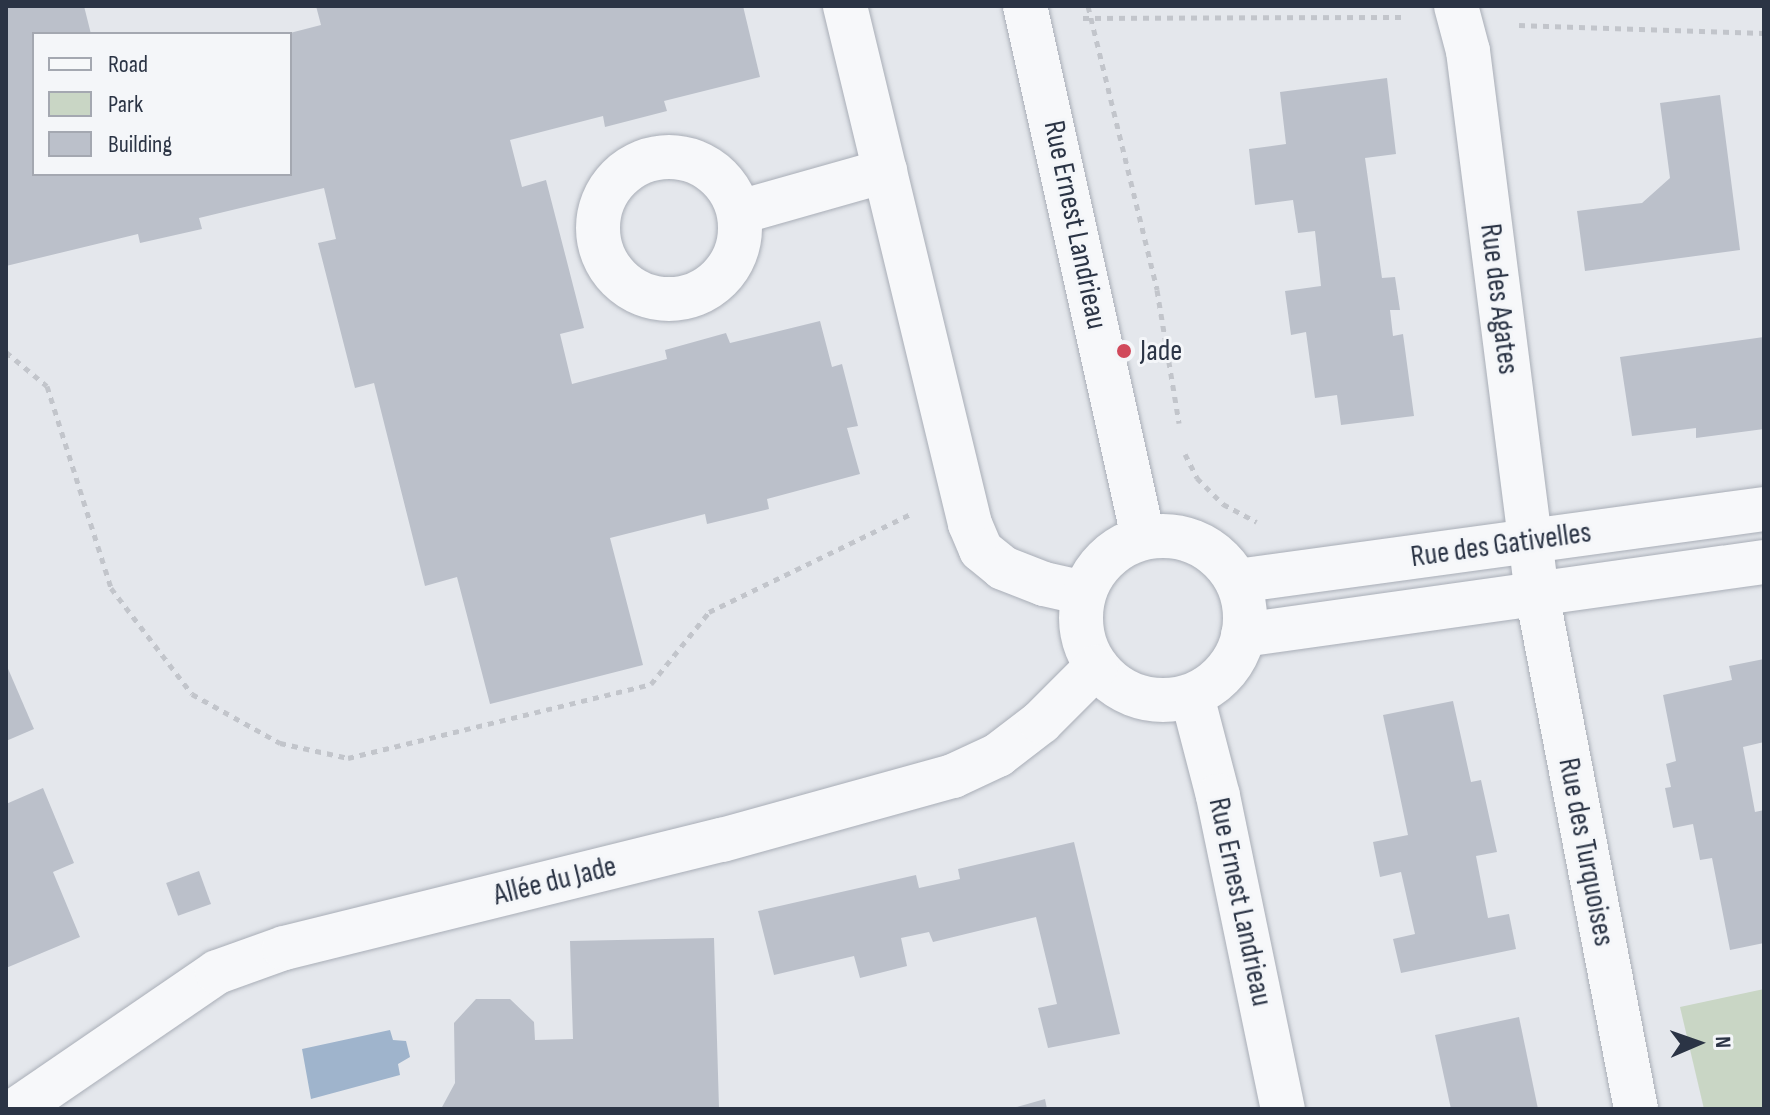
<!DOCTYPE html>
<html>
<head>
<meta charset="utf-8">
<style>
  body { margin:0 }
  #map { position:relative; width:1770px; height:1115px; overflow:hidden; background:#e4e7ec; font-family:"Sofia Sans Condensed",sans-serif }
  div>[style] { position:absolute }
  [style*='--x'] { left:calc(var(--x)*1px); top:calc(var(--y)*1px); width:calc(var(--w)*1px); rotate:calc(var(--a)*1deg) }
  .green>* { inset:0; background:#c9d6c5 }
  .water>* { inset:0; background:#9fb4cc }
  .building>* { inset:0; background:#bbc0ca; transform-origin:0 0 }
  .path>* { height:5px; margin-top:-2.5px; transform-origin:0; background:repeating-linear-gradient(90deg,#c2c5cb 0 6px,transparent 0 12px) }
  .roads { filter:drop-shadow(0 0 2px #a9aeb7) drop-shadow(0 0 2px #a9aeb7) }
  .minor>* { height:44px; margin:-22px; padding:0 22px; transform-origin:22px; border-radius:22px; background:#f7f8fa }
  .minor>.ring { margin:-22px; padding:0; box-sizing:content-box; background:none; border:44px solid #f7f8fa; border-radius:50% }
  .dots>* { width:22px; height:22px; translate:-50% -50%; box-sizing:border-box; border:4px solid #f4f6f9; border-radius:50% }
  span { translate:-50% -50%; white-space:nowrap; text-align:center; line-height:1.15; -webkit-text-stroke:6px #f4f6f9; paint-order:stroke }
  .street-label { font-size:30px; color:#2b3445 }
  .poi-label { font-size:30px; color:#2b3445 }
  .left { translate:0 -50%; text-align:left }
  .frame { position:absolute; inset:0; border:8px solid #2b3445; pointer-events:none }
  .legend { position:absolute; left:32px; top:32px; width:260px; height:144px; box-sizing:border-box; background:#f4f6f9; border:2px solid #a4a8b1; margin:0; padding:10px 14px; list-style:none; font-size:24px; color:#2b3445 }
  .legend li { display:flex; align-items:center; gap:16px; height:40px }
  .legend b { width:40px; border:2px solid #a4a8b1 }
  .north { position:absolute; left:1658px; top:1003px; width:80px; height:80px; -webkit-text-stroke:6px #f4f6f9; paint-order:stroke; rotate:88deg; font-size:22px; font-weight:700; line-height:32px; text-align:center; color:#2b3445 }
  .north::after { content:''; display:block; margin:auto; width:28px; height:36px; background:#2b3445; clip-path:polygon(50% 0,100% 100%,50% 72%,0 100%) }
</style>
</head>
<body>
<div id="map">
  <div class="green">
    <i style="clip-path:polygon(1764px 989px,1764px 1109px,1704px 1109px,1680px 1007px)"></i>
  </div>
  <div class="water">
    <i style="clip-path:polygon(390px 1030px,393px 1040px,406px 1041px,410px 1057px,398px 1064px,400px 1075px,311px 1099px,302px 1049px)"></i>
  </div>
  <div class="building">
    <i style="clip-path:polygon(6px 6px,84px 6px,91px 34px,34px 34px,34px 174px,290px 174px,290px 33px,321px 25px,316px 6px,743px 6px,760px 77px,664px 101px,667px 111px,605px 127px,603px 116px,510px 140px,522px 187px,546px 180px,584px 328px,560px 334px,572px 384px,667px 359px,665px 350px,726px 333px,730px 343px,820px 321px,832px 367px,842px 364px,858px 426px,847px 428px,860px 474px,767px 499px,769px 509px,707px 524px,705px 514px,610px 538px,643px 665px,490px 704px,457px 577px,425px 586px,374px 383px,355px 388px,318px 243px,336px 239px,324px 188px,199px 218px,202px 229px,140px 243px,138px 234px,6px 266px)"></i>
    <i style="clip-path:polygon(1387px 78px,1396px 154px,1365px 158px,1382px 278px,1395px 277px,1400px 310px,1390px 310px,1393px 336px,1403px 334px,1414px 416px,1341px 425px,1337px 395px,1315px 398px,1306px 332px,1291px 335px,1285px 291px,1321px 286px,1315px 231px,1298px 233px,1293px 200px,1255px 205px,1249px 149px,1286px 144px,1280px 92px)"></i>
    <i style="clip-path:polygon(1720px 95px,1740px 250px,1585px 271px,1577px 211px,1642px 203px,1670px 178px,1660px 103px)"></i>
    <i style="clip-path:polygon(1764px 337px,1764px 429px,1696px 438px,1696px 428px,1632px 436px,1620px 357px)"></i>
    <i style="clip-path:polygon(1764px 659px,1764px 742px,1743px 747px,1755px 812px,1764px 810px,1764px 943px,1730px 950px,1712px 858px,1700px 860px,1693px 824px,1673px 828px,1665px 788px,1671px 787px,1666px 764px,1676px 761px,1663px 695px,1732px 680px,1729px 666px)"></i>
    <i style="clip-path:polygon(6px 664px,34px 729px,6px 741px)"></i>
    <i style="clip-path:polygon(1453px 701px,1471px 782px,1481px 780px,1497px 852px,1476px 856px,1488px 918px,1509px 914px,1516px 949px,1401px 973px,1393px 939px,1415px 934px,1401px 872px,1380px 877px,1373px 842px,1408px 835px,1383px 715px)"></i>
    <i style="clip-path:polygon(43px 788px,74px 863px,53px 872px,80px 937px,6px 968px,6px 804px)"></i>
    <i style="clip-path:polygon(1074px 842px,1120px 1034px,1048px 1048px,1038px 1008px,1057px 1004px,1036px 917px,933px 942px,929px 932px,901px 938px,907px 966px,860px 978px,854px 956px,774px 975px,758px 911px,916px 875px,919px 888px,960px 879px,958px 869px)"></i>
    <i style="left:199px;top:871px;width:35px;height:35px;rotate:70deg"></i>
    <i style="clip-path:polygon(714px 938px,719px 1108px,441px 1109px,455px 1083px,454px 1023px,476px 999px,510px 999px,534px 1022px,535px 1040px,573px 1039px,570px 941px)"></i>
    <i style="clip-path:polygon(1519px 1017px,1538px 1109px,1451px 1109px,1435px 1035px)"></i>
    <i style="clip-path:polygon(1045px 1099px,1047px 1109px,1013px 1109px,1013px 1108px)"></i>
  </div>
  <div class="path">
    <i style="--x:1088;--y:6;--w:292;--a:76.3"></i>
    <i style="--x:1157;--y:290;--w:135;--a:80.6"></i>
    <i style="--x:1083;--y:18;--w:318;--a:-0.2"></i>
    <i style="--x:1519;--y:25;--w:245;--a:1.9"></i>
    <i style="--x:6;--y:352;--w:53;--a:39.7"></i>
    <i style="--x:47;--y:386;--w:212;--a:72.4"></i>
    <i style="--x:111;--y:588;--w:133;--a:52.6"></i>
    <i style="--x:192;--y:694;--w:101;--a:29.1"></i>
    <i style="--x:280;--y:743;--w:70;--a:12.4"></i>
    <i style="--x:348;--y:758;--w:312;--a:-13.7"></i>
    <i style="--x:651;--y:684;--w:92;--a:-51.1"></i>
    <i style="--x:709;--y:612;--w:227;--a:-25.9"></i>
    <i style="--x:1185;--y:454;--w:27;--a:63"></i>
    <i style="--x:1197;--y:478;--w:37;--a:45"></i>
    <i style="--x:1223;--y:504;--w:38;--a:28"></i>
  </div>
  <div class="roads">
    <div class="minor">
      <i style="--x:845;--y:6;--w:533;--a:76.43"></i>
      <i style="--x:970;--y:524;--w:28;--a:67"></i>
      <i style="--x:981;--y:550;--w:28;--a:39"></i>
      <i style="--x:1003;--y:568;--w:44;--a:21.3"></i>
      <i style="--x:1044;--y:584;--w:41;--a:12.7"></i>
      <i style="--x:1025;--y:6;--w:544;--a:77.47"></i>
      <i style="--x:1456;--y:6;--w:47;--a:75.1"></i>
      <i style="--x:1468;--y:51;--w:547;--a:82.76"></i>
      <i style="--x:1537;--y:594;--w:524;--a:79.12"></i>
      <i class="ring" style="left:598px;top:157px;width:98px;height:98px"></i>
      <i style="--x:740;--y:212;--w:151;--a:-15.8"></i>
      <i class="ring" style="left:1081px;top:536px;width:120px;height:120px"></i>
      <i style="--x:1237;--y:581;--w:532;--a:-7.78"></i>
      <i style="--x:1243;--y:635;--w:526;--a:-7.98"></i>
      <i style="--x:1192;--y:696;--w:103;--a:75.4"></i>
      <i style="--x:1218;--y:796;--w:320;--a:78.3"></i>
      <i style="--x:17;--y:1109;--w:242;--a:-34.4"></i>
      <i style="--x:217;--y:972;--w:71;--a:-19.7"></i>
      <i style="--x:284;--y:948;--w:451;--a:-13.9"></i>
      <i style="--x:722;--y:840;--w:240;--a:-15.5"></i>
      <i style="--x:953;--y:776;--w:50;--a:-25"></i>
      <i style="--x:998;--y:755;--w:54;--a:-37.5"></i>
      <i style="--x:1041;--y:722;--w:78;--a:-45"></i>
    </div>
  </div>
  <div class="dots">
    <i style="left:1124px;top:351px;background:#d1495b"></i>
  </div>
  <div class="street-label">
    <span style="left:1075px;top:225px;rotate:78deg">Rue Ernest Landrieau</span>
    <span style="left:1499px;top:299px;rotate:83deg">Rue des Agates</span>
    <span style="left:1501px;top:545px;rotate:-8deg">Rue des Gativelles</span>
    <span style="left:1586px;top:852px;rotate:79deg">Rue des Turquoises</span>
    <span style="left:555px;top:881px;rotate:-14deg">Allée du Jade</span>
    <span style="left:1240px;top:902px;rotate:78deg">Rue Ernest Landrieau</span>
  </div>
  <div class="poi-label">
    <span class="left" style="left:1140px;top:351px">Jade</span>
  </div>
  <div class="frame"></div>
  <ul class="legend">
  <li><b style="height:10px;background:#f7f8fa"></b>Road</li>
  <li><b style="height:22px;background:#c9d6c5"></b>Park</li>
  <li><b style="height:22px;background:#bbc0ca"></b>Building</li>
  </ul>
  <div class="north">N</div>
</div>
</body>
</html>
